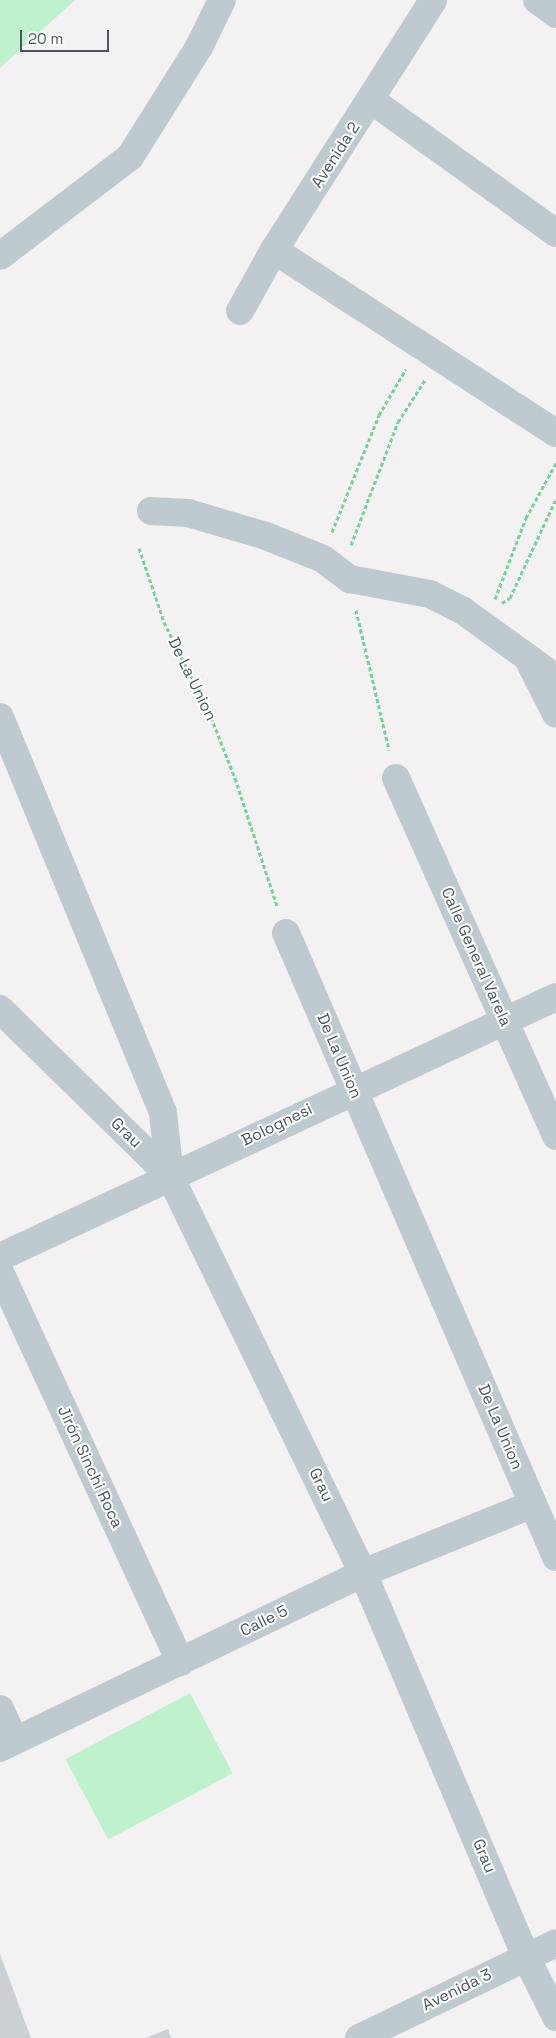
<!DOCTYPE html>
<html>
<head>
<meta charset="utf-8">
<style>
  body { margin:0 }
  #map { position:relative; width:556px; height:2038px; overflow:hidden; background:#f3f1f1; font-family:"Space Grotesk",sans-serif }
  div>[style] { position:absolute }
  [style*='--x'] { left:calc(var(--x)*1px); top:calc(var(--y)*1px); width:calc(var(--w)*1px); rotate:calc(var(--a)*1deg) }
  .green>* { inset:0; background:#bef2cd; transform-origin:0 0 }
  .building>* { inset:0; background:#ccd0d5 }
  .path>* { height:3px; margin-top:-1.5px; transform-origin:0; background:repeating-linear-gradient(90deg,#74d29b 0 4px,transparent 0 6.5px) }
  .minor>* { height:28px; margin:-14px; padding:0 14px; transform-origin:14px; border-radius:14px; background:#becad0 }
  .tertiary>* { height:28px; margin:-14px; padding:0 14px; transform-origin:14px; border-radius:14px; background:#becad0 }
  span { translate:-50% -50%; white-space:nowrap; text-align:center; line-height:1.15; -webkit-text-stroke:4px #fff; paint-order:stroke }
  .street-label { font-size:16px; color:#47565f }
  .scale { position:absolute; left:20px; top:30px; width:89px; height:22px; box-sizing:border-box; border:2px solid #47565f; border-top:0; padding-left:6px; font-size:15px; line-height:18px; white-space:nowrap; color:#47565f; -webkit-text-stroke:4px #fff; paint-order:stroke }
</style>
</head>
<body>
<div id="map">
  <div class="green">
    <i style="clip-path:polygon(0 0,75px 0,0 68px)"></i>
    <i style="left:190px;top:1693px;width:91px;height:141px;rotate:62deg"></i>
  </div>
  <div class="building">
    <i style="clip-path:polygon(0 1954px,31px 2038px,0 2038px)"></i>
    <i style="clip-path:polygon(168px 2029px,171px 2038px,145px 2038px)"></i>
  </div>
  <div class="path">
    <i style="--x:332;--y:532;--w:126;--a:-68.1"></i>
    <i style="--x:379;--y:415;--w:53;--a:-59.6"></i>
    <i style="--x:351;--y:545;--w:132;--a:-69.1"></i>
    <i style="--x:398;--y:422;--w:50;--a:-57.3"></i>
    <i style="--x:139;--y:548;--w:78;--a:71.3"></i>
    <i style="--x:164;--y:622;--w:106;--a:63.7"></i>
    <i style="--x:211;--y:717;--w:66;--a:68.5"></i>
    <i style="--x:235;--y:778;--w:135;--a:71.8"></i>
    <i style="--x:495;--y:599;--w:87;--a:-69.1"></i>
    <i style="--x:526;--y:518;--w:63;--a:-61.4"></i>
    <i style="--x:502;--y:603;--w:9;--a:-32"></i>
    <i style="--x:510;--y:598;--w:109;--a:-65.1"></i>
    <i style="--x:356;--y:610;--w:144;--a:76.7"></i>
  </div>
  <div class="minor">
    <i style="--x:537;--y:0;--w:24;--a:36"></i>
    <i style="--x:371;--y:100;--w:228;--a:35.7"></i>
    <i style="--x:274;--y:250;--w:336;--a:33"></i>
    <i style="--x:0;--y:256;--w:163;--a:-37.3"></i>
    <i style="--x:130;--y:157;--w:130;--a:-57.9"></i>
    <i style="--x:199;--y:47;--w:52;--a:-63.9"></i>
    <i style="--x:240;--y:311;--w:70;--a:-60.9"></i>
    <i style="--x:274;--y:250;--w:296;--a:-57.5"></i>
    <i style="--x:151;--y:511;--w:37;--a:3"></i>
    <i style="--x:188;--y:513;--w:81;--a:16.4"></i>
    <i style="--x:266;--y:536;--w:61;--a:22"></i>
    <i style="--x:323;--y:559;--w:34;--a:37"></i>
    <i style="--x:350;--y:579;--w:81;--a:10.6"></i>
    <i style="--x:430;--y:594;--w:36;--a:27"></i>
    <i style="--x:462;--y:610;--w:116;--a:35.9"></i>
    <i style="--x:529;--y:661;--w:59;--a:63"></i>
    <i style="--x:0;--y:717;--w:428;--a:67.6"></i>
    <i style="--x:163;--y:1113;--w:63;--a:83.7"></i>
    <i style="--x:396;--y:778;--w:392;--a:65.9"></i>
    <i style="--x:286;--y:933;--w:680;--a:66.6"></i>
    <i style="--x:0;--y:1257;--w:614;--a:-25.06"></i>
    <i style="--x:0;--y:1272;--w:430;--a:65.2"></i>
    <i style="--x:0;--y:1709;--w:35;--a:65"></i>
    <i style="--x:0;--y:1748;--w:403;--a:-25.7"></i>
    <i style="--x:363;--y:1573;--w:183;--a:-22.1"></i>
  </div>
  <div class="tertiary">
    <i style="--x:0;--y:1009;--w:238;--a:44.5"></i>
    <i style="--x:170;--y:1176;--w:441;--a:64.1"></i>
    <i style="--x:363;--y:1573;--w:417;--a:67"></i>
    <i style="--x:526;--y:1957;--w:67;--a:63.4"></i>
    <i style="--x:359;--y:2038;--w:219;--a:-25.7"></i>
  </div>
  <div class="street-label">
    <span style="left:336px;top:155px;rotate:-57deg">Avenida 2</span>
    <span style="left:192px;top:679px;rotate:64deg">De La Union</span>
    <span style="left:476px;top:957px;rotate:66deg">Calle General Varela</span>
    <span style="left:339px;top:1056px;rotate:67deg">De La Union</span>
    <span style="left:277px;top:1125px;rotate:-26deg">Bolognesi</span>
    <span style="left:126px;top:1133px;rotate:44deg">Grau</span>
    <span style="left:500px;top:1427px;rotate:67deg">De La Union</span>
    <span style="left:90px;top:1467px;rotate:65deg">Jirón Sinchi Roca</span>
    <span style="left:321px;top:1485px;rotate:64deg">Grau</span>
    <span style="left:264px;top:1621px;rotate:-26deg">Calle 5</span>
    <span style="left:484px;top:1856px;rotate:67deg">Grau</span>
    <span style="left:457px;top:1990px;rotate:-26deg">Avenida 3</span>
  </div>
  <div class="scale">20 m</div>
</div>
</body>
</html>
